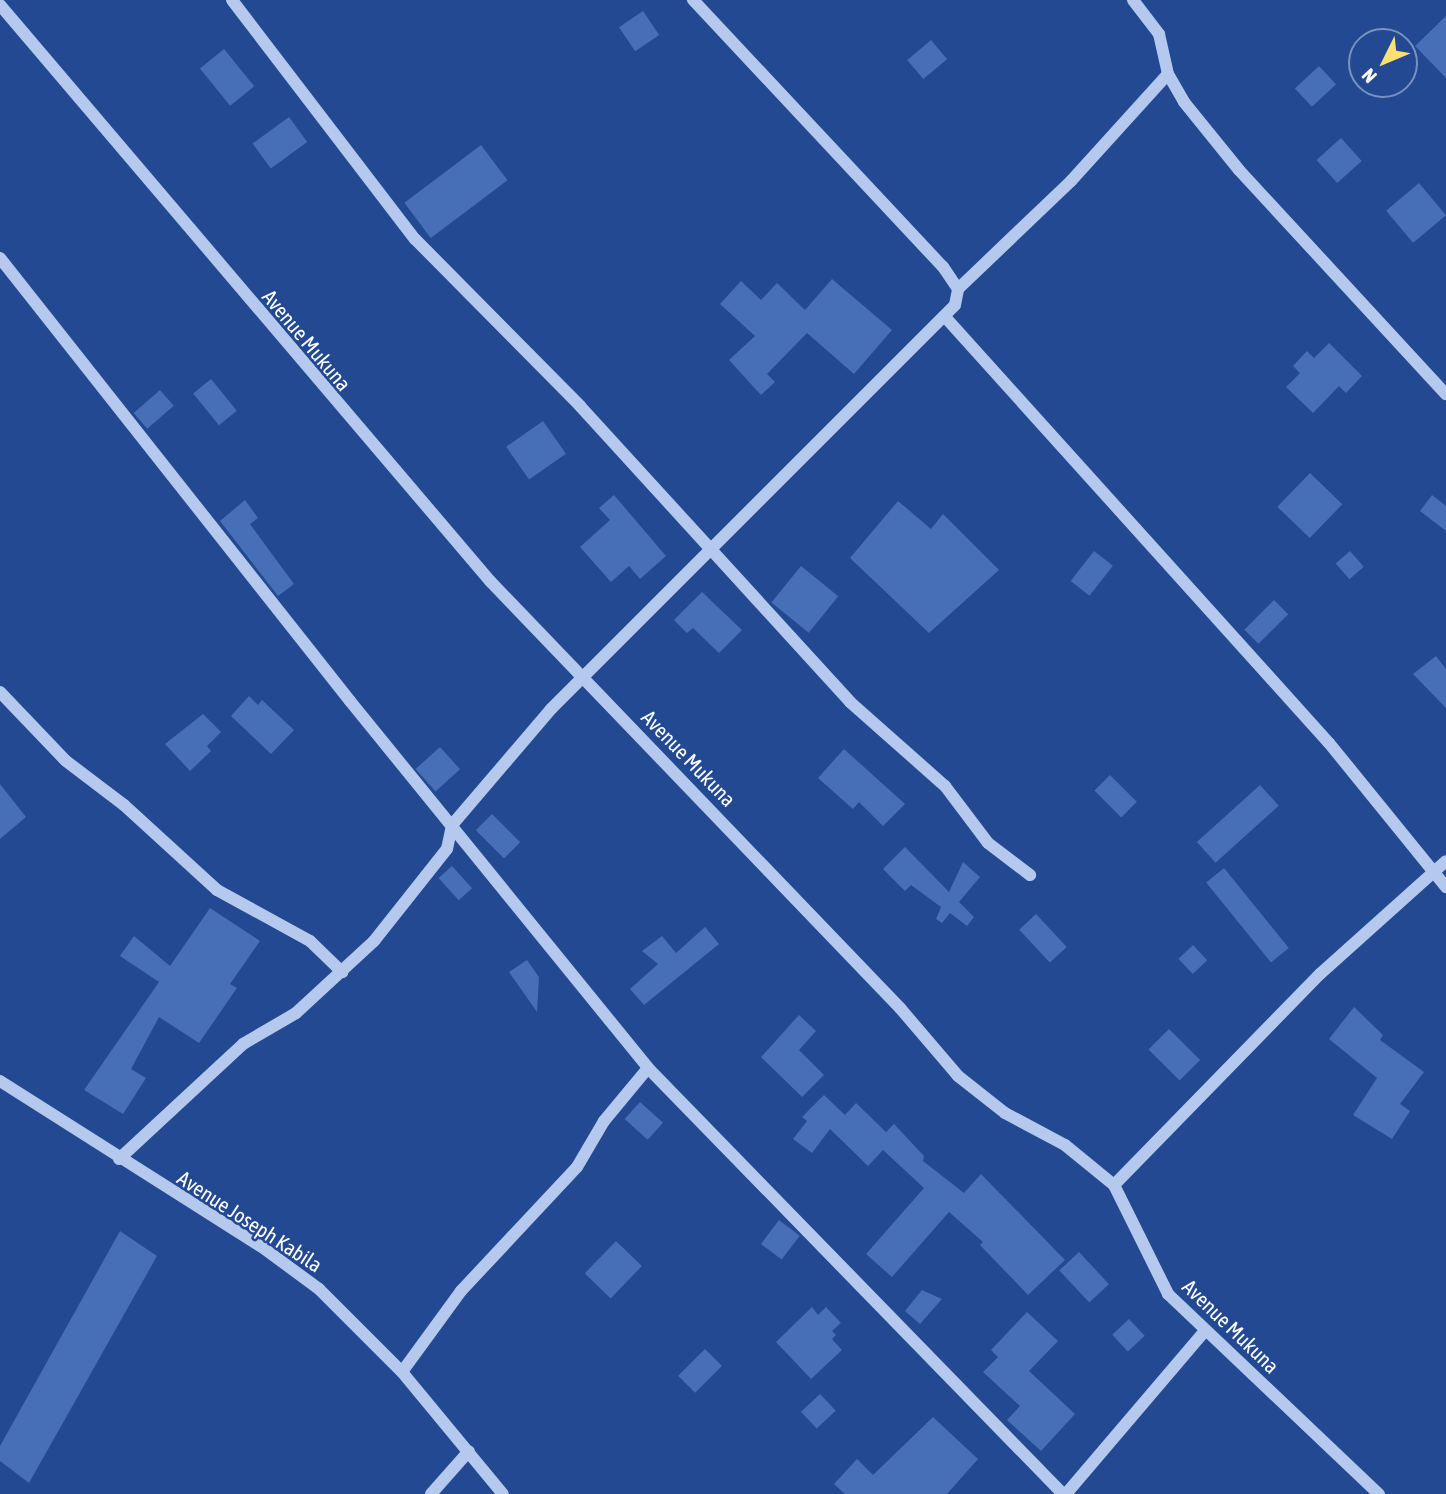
<!DOCTYPE html>
<html>
<head>
<meta charset="utf-8">
<style>
  body { margin:0 }
  #map { position:relative; width:1446px; height:1494px; overflow:hidden; background:#224992; font-family:"Asap Condensed",sans-serif }
  div>[style] { position:absolute }
  [style*='--x'] { left:calc(var(--x)*1px); top:calc(var(--y)*1px); width:calc(var(--w)*1px); rotate:calc(var(--a)*1deg) }
  .building>* { inset:0; background:#466fb7; transform-origin:0 0 }
  .minor>* { height:12px; margin:-6px; padding:0 6px; transform-origin:6px; border-radius:6px; background:#b4c9ed }
  span { translate:-50% -50%; white-space:nowrap; text-align:center; line-height:1.15; -webkit-text-stroke:5px #224992; paint-order:stroke }
  .street-label { font-size:21px; color:#fff }
  .north { position:absolute; left:1348px; top:28px; width:70px; height:70px; box-sizing:border-box; background:#224992; border:2px solid #7a92be; border-radius:50%; rotate:227deg; font-size:19px; font-weight:700; line-height:28px; text-align:center; color:#fff }
  .north::after { content:''; display:block; margin:auto; width:24px; height:32px; background:#f9df76; clip-path:polygon(50% 0,100% 100%,50% 72%,0 100%) }
</style>
</head>
<body>
<div id="map">
  <div class="building">
    <i style="left:643px;top:11px;width:29px;height:29px;rotate:56deg"></i>
    <i style="clip-path:polygon(1446px 16px,1446px 78px,1415px 46px)"></i>
    <i style="left:931px;top:40px;width:25px;height:31px;rotate:50deg"></i>
    <i style="left:224px;top:49px;width:48px;height:31px;rotate:51deg"></i>
    <i style="left:1319px;top:66px;width:25px;height:33px;rotate:47deg"></i>
    <i style="left:289px;top:117px;width:31px;height:45px;rotate:54deg"></i>
    <i style="left:1341px;top:138px;width:31px;height:33px;rotate:48deg"></i>
    <i style="left:481px;top:145px;width:44px;height:96px;rotate:53deg"></i>
    <i style="left:1419px;top:183px;width:42px;height:43px;rotate:50deg"></i>
    <i style="clip-path:polygon(832px 279px,892px 330px,854px 374px,807px 333px,767px 374px,775px 382px,761px 395px,729px 360px,755px 336px,720px 304px,741px 281px,761px 300px,777px 283px,805px 310px)"></i>
    <i style="clip-path:polygon(1329px 343px,1362px 376px,1346px 393px,1339px 386px,1313px 413px,1286px 387px,1300px 373px,1293px 366px,1307px 351px,1314px 358px)"></i>
    <i style="left:211px;top:379px;width:41px;height:23px;rotate:51deg"></i>
    <i style="left:160px;top:390px;width:21px;height:35px;rotate:49deg"></i>
    <i style="left:543px;top:421px;width:40px;height:45px;rotate:55deg"></i>
    <i style="left:1310px;top:473px;width:45px;height:47px;rotate:44deg"></i>
    <i style="clip-path:polygon(614px 495px,666px 556px,640px 579px,629px 566px,611px 582px,580px 547px,610px 520px,599px 508px)"></i>
    <i style="clip-path:polygon(1432px 495px,1446px 506px,1446px 531px,1420px 511px)"></i>
    <i style="clip-path:polygon(245px 500px,258px 518px,250px 524px,294px 584px,278px 596px,220px 521px)"></i>
    <i style="clip-path:polygon(898px 501px,931px 529px,943px 514px,999px 570px,929px 633px,850px 558px)"></i>
    <i style="left:1094px;top:551px;width:24px;height:38px;rotate:38deg"></i>
    <i style="left:1350px;top:551px;width:21px;height:19px;rotate:49deg"></i>
    <i style="left:801px;top:566px;width:48px;height:47px;rotate:39deg"></i>
    <i style="clip-path:polygon(702px 592px,742px 630px,719px 653px,693px 628px,687px 633px,674px 620px)"></i>
    <i style="left:1274px;top:600px;width:20px;height:42px;rotate:45deg"></i>
    <i style="clip-path:polygon(1436px 656px,1446px 669px,1446px 708px,1413px 674px)"></i>
    <i style="clip-path:polygon(249px 696px,258px 705px,262px 700px,294px 730px,271px 754px,231px 716px)"></i>
    <i style="clip-path:polygon(203px 714px,221px 732px,207px 746px,211px 751px,190px 771px,165px 744px)"></i>
    <i style="left:440px;top:747px;width:30px;height:33px;rotate:48deg"></i>
    <i style="clip-path:polygon(844px 749px,905px 804px,883px 826px,859px 802px,853px 809px,818px 778px)"></i>
    <i style="left:1110px;top:775px;width:38px;height:22px;rotate:45deg"></i>
    <i style="clip-path:polygon(0 784px,26px 817px,0 839px)"></i>
    <i style="left:1260px;top:785px;width:28px;height:85px;rotate:48deg"></i>
    <i style="left:492px;top:814px;width:40px;height:23px;rotate:45deg"></i>
    <i style="clip-path:polygon(905px 847px,949px 892px,963px 862px,980px 877px,959px 902px,974px 917px,967px 926px,950px 913px,942px 923px,936px 919px,941px 907px,911px 885px,905px 891px,883px 869px)"></i>
    <i style="left:452px;top:866px;width:30px;height:18px;rotate:48deg"></i>
    <i style="left:1224px;top:868px;width:103px;height:23px;rotate:51deg"></i>
    <i style="clip-path:polygon(210px 908px,260px 941px,230px 984px,237px 988px,199px 1043px,159px 1017px,131px 1069px,146px 1078px,123px 1114px,84px 1090px,159px 982px,120px 956px,134px 936px,170px 966px)"></i>
    <i style="left:1036px;top:914px;width:45px;height:23px;rotate:47deg"></i>
    <i style="clip-path:polygon(705px 927px,719px 944px,644px 1005px,630px 989px,658px 964px,642px 951px,662px 936px,676px 953px)"></i>
    <i style="left:1193px;top:945px;width:21px;height:20px;rotate:47deg"></i>
    <i style="clip-path:polygon(527px 960px,539px 977px,537px 1012px,509px 972px)"></i>
    <i style="clip-path:polygon(1354px 1007px,1383px 1035px,1380px 1040px,1424px 1072px,1400px 1104px,1410px 1111px,1392px 1139px,1353px 1115px,1377px 1078px,1329px 1039px)"></i>
    <i style="clip-path:polygon(799px 1015px,816px 1031px,799px 1050px,824px 1075px,802px 1097px,761px 1057px)"></i>
    <i style="left:1169px;top:1029px;width:44px;height:29px;rotate:45deg"></i>
    <i style="clip-path:polygon(824px 1095px,845px 1115px,856px 1103px,886px 1132px,894px 1124px,924px 1156px,923px 1161px,964px 1193px,981px 1174px,1065px 1260px,1028px 1295px,980px 1245px,983px 1242px,949px 1212px,892px 1277px,866px 1254px,924px 1188px,883px 1150px,868px 1166px,830px 1129px,812px 1153px,793px 1139px,807px 1121px,802px 1117px)"></i>
    <i style="left:640px;top:1102px;width:31px;height:23px;rotate:42deg"></i>
    <i style="left:779px;top:1220px;width:26px;height:30px;rotate:37deg"></i>
    <i style="clip-path:polygon(120px 1231px,157px 1256px,29px 1483px,0 1461px,0 1446px)"></i>
    <i style="left:616px;top:1241px;width:36px;height:45px;rotate:44deg"></i>
    <i style="left:1079px;top:1252px;width:44px;height:27px;rotate:47deg"></i>
    <i style="clip-path:polygon(922px 1290px,942px 1299px,920px 1324px,905px 1311px)"></i>
    <i style="clip-path:polygon(812px 1307px,818px 1315px,826px 1307px,841px 1323px,832px 1331px,836px 1335px,832px 1339px,842px 1350px,811px 1379px,776px 1342px)"></i>
    <i style="clip-path:polygon(1027px 1312px,1058px 1341px,1029px 1371px,1075px 1414px,1041px 1451px,1007px 1420px,1020px 1406px,983px 1372px,998px 1357px,991px 1350px)"></i>
    <i style="left:1129px;top:1319px;width:23px;height:23px;rotate:47deg"></i>
    <i style="left:705px;top:1349px;width:24px;height:38px;rotate:45deg"></i>
    <i style="left:820px;top:1394px;width:23px;height:26px;rotate:47deg"></i>
    <i style="clip-path:polygon(933px 1417px,978px 1459px,947px 1494px,845px 1494px,834px 1484px,857px 1459px,873px 1475px)"></i>
  </div>
  <div class="minor">
    <i style="--x:232;--y:0;--w:301;--a:52.6"></i>
    <i style="--x:415;--y:239;--w:235;--a:45.3"></i>
    <i style="--x:580;--y:406;--w:401;--a:47.6"></i>
    <i style="--x:850;--y:702;--w:127;--a:41.5"></i>
    <i style="--x:945;--y:786;--w:71;--a:53"></i>
    <i style="--x:988;--y:843;--w:53;--a:37.3"></i>
    <i style="--x:1133;--y:0;--w:43;--a:52.6"></i>
    <i style="--x:1159;--y:34;--w:41;--a:77.3"></i>
    <i style="--x:1168;--y:74;--w:32;--a:60"></i>
    <i style="--x:1184;--y:102;--w:87;--a:51"></i>
    <i style="--x:1239;--y:170;--w:305;--a:47.3"></i>
    <i style="--x:0;--y:5;--w:756;--a:49.61"></i>
    <i style="--x:490;--y:581;--w:592;--a:46.16"></i>
    <i style="--x:900;--y:1008;--w:89;--a:49.5"></i>
    <i style="--x:958;--y:1076;--w:60;--a:38.2"></i>
    <i style="--x:1005;--y:1113;--w:68;--a:28.1"></i>
    <i style="--x:1065;--y:1145;--w:63;--a:39.2"></i>
    <i style="--x:1114;--y:1185;--w:122;--a:63.6"></i>
    <i style="--x:1168;--y:1294;--w:291;--a:43.5"></i>
    <i style="--x:0;--y:258;--w:565;--a:51.69"></i>
    <i style="--x:350;--y:701;--w:473;--a:50.9"></i>
    <i style="--x:648;--y:1068;--w:69;--a:129.7"></i>
    <i style="--x:604;--y:1121;--w:53;--a:120.4"></i>
    <i style="--x:577;--y:1167;--w:170;--a:133.1"></i>
    <i style="--x:461;--y:1291;--w:100;--a:126.1"></i>
    <i style="--x:958;--y:289;--w:156;--a:-43.7"></i>
    <i style="--x:1071;--y:181;--w:144;--a:-47.8"></i>
    <i style="--x:946;--y:318;--w:572;--a:47.98"></i>
    <i style="--x:1329;--y:743;--w:186;--a:50.9"></i>
    <i style="--x:0;--y:692;--w:95;--a:46.3"></i>
    <i style="--x:66;--y:761;--w:73;--a:37.2"></i>
    <i style="--x:124;--y:805;--w:126;--a:42.4"></i>
    <i style="--x:217;--y:890;--w:106;--a:28.7"></i>
    <i style="--x:310;--y:941;--w:45;--a:44.1"></i>
    <i style="--x:648;--y:1068;--w:595;--a:45.75"></i>
    <i style="--x:0;--y:1081;--w:315;--a:32.4"></i>
    <i style="--x:266;--y:1250;--w:66;--a:36.3"></i>
    <i style="--x:319;--y:1289;--w:117;--a:45"></i>
    <i style="--x:402;--y:1372;--w:158;--a:50.4"></i>
    <i style="--x:119;--y:1159;--w:169;--a:-42.8"></i>
    <i style="--x:243;--y:1044;--w:61;--a:-30.3"></i>
    <i style="--x:296;--y:1013;--w:106;--a:-42.7"></i>
    <i style="--x:374;--y:941;--w:117;--a:-51.6"></i>
    <i style="--x:447;--y:849;--w:25;--a:-78"></i>
    <i style="--x:452;--y:825;--w:153;--a:-49.5"></i>
    <i style="--x:551;--y:709;--w:571;--a:-45"></i>
    <i style="--x:955;--y:305;--w:16;--a:-79"></i>
    <i style="--x:958;--y:289;--w:27;--a:-124"></i>
    <i style="--x:943;--y:267;--w:366;--a:-133.1"></i>
    <i style="--x:1114;--y:1185;--w:295;--a:-45.7"></i>
    <i style="--x:1320;--y:974;--w:169;--a:-41.9"></i>
    <i style="--x:431;--y:1494;--w:57;--a:-48.5"></i>
    <i style="--x:1066;--y:1494;--w:213;--a:-49.6"></i>
  </div>
  <div class="street-label">
    <span style="left:307px;top:340px;rotate:50deg">Avenue Mukuna</span>
    <span style="left:689px;top:758px;rotate:46deg">Avenue Mukuna</span>
    <span style="left:250px;top:1221px;rotate:33deg">Avenue Joseph Kabila</span>
    <span style="left:1231px;top:1326px;rotate:44deg">Avenue Mukuna</span>
  </div>
  <div class="north">N</div>
</div>
</body>
</html>
